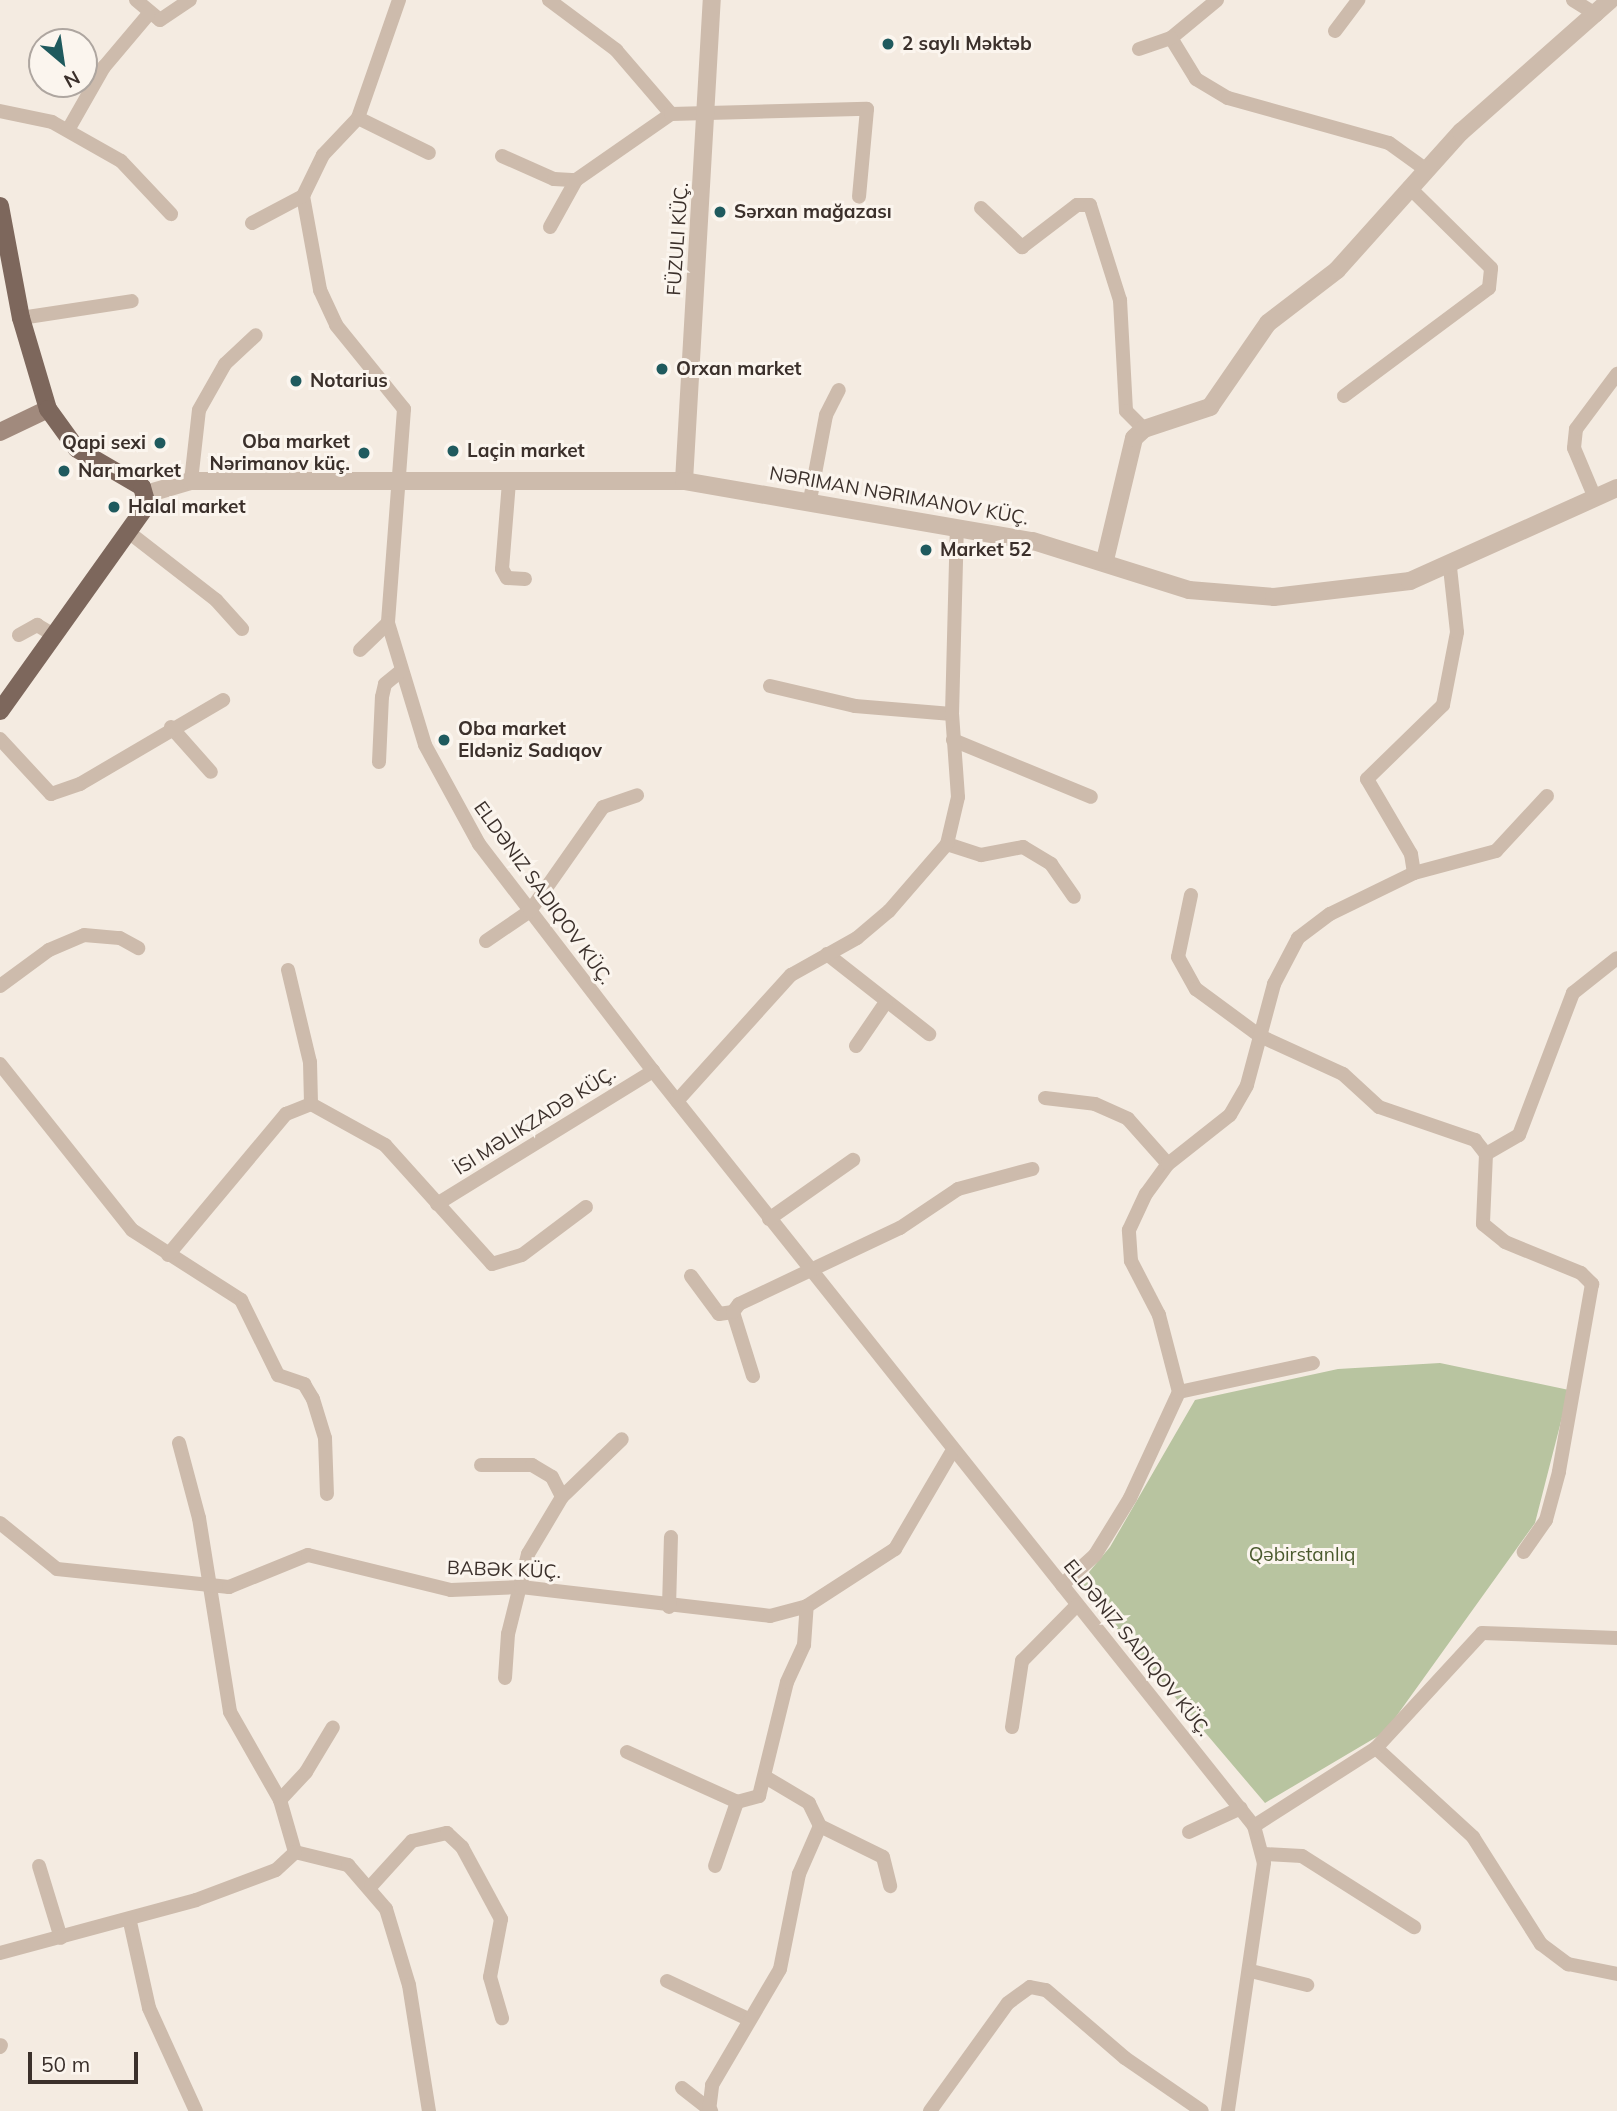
<!DOCTYPE html>
<html>
<head>
<meta charset="utf-8">
<style>
  body { margin:0 }
  #map { position:relative; width:1617px; height:2111px; overflow:hidden; background:#f4ebe1; font-family:Mulish,sans-serif }
  div>[style] { position:absolute }
  [style*='--x'] { left:calc(var(--x)*1px); top:calc(var(--y)*1px); width:calc(var(--w)*1px); rotate:calc(var(--a)*1deg) }
  .green>* { inset:0; background:#b8c4a0 }
  .minor>* { height:14px; margin:-7px; padding:0 7px; transform-origin:7px; border-radius:7px; background:#cdbbac }
  .tertiary>* { height:18px; margin:-9px; padding:0 9px; transform-origin:9px; border-radius:9px; background:#cdbbac }
  .secondary>* { height:18px; margin:-9px; padding:0 9px; transform-origin:9px; border-radius:9px; background:#a18a7d }
  .primary>* { height:18px; margin:-9px; padding:0 9px; transform-origin:9px; border-radius:9px; background:#7d675c }
  .dots>* { width:19px; height:19px; translate:-50% -50%; box-sizing:border-box; border:4px solid #fbf5ee; border-radius:50% }
  span { translate:-50% -50%; white-space:nowrap; text-align:center; line-height:1.15; -webkit-text-stroke:6px #fbf5ee; paint-order:stroke }
  .poi-label { font-size:19px; color:#3b302b; font-weight:700 }
  .left { translate:0 -50%; text-align:left }
  .right { translate:-100% -50%; text-align:right }
  .street-label { font-size:19px; color:#3b302b }
  .park-label { font-size:19px; color:#4a5a2e }
  .north { position:absolute; left:28px; top:28px; width:70px; height:70px; box-sizing:border-box; background:#fbf5ee; border:2px solid #aea6a0; border-radius:50%; rotate:151deg; font-size:19px; font-weight:700; line-height:28px; text-align:center; color:#3b302b }
  .north::after { content:''; display:block; margin:auto; width:24px; height:32px; background:#1f5a5e; clip-path:polygon(50% 0,100% 100%,50% 72%,0 100%) }
  .scale { position:absolute; left:28px; top:2052px; width:110px; height:32px; box-sizing:border-box; border:4px solid #3b302b; border-top:0; padding-left:9px; font-size:21px; line-height:24px; white-space:nowrap; color:#3b302b; -webkit-text-stroke:5px #fbf5ee; paint-order:stroke }
</style>
</head>
<body>
<div id="map">
  <div class="green">
    <i style="clip-path:polygon(1440px 1363px,1569px 1390px,1535px 1523px,1385px 1732px,1265px 1803px,1079px 1584px,1110px 1547px,1195px 1400px,1338px 1369px)"></i>
  </div>
  <div class="minor">
    <i style="--x:136;--y:0;--w:31;--a:40"></i>
    <i style="--x:160;--y:20;--w:36;--a:-34"></i>
    <i style="--x:399;--y:0;--w:125;--a:109.2"></i>
    <i style="--x:358;--y:118;--w:51;--a:133.4"></i>
    <i style="--x:323;--y:155;--w:46;--a:116"></i>
    <i style="--x:303;--y:196;--w:96;--a:79.7"></i>
    <i style="--x:320;--y:290;--w:38;--a:65"></i>
    <i style="--x:336;--y:325;--w:108;--a:51"></i>
    <i style="--x:404;--y:409;--w:215;--a:94.3"></i>
    <i style="--x:388;--y:623;--w:127;--a:73.1"></i>
    <i style="--x:425;--y:745;--w:113;--a:61.4"></i>
    <i style="--x:479;--y:844;--w:286;--a:52.5"></i>
    <i style="--x:653;--y:1071;--w:965;--a:51.48"></i>
    <i style="--x:1254;--y:1826;--w:38;--a:75"></i>
    <i style="--x:1264;--y:1863;--w:251;--a:98.3"></i>
    <i style="--x:549;--y:0;--w:84;--a:36.7"></i>
    <i style="--x:616;--y:50;--w:84;--a:49.3"></i>
    <i style="--x:1217;--y:0;--w:60;--a:140.4"></i>
    <i style="--x:1171;--y:38;--w:48;--a:58.6"></i>
    <i style="--x:1196;--y:79;--w:37;--a:31"></i>
    <i style="--x:1228;--y:98;--w:167;--a:15.6"></i>
    <i style="--x:1389;--y:143;--w:44;--a:35.8"></i>
    <i style="--x:1573;--y:0;--w:28;--a:32"></i>
    <i style="--x:1335;--y:31;--w:39;--a:-53"></i>
    <i style="--x:1139;--y:49;--w:34;--a:-19"></i>
    <i style="--x:0;--y:111;--w:53;--a:11.9"></i>
    <i style="--x:52;--y:122;--w:79;--a:29.5"></i>
    <i style="--x:121;--y:161;--w:73;--a:46.7"></i>
    <i style="--x:358;--y:118;--w:79;--a:26.2"></i>
    <i style="--x:68;--y:130;--w:73;--a:-60.3"></i>
    <i style="--x:104;--y:67;--w:68;--a:-49.8"></i>
    <i style="--x:502;--y:156;--w:57;--a:23.9"></i>
    <i style="--x:554;--y:179;--w:22;--a:3"></i>
    <i style="--x:981;--y:208;--w:57;--a:43.6"></i>
    <i style="--x:1022;--y:247;--w:69;--a:-37.4"></i>
    <i style="--x:1077;--y:205;--w:13;--a:0"></i>
    <i style="--x:1090;--y:205;--w:100;--a:72.5"></i>
    <i style="--x:1120;--y:300;--w:111;--a:86.9"></i>
    <i style="--x:1126;--y:411;--w:25;--a:45"></i>
    <i style="--x:252;--y:223;--w:58;--a:-27.9"></i>
    <i style="--x:550;--y:227;--w:54;--a:-61"></i>
    <i style="--x:576;--y:180;--w:116;--a:-34.8"></i>
    <i style="--x:671;--y:114;--w:196;--a:-1.5"></i>
    <i style="--x:867;--y:109;--w:88;--a:95.2"></i>
    <i style="--x:21;--y:318;--w:112;--a:-8.7"></i>
    <i style="--x:1344;--y:396;--w:181;--a:-36.7"></i>
    <i style="--x:1489;--y:288;--w:20;--a:-84"></i>
    <i style="--x:1491;--y:268;--w:115;--a:-135.4"></i>
    <i style="--x:191;--y:481;--w:71;--a:-83.6"></i>
    <i style="--x:199;--y:410;--w:53;--a:-60.5"></i>
    <i style="--x:225;--y:364;--w:42;--a:-43.1"></i>
    <i style="--x:509;--y:482;--w:87;--a:94.6"></i>
    <i style="--x:502;--y:569;--w:10;--a:61"></i>
    <i style="--x:507;--y:578;--w:18;--a:3"></i>
    <i style="--x:1595;--y:498;--w:54;--a:-112.8"></i>
    <i style="--x:1574;--y:448;--w:19;--a:-84"></i>
    <i style="--x:1576;--y:429;--w:69;--a:-53.3"></i>
    <i style="--x:810;--y:500;--w:86;--a:-79.3"></i>
    <i style="--x:826;--y:415;--w:28;--a:-63"></i>
    <i style="--x:131;--y:534;--w:108;--a:37.8"></i>
    <i style="--x:216;--y:600;--w:39;--a:48"></i>
    <i style="--x:19;--y:635;--w:21;--a:-29"></i>
    <i style="--x:37;--y:625;--w:21;--a:31"></i>
    <i style="--x:360;--y:650;--w:39;--a:-44"></i>
    <i style="--x:770;--y:686;--w:87;--a:13.2"></i>
    <i style="--x:855;--y:706;--w:97;--a:4.7"></i>
    <i style="--x:171;--y:727;--w:60;--a:48.4"></i>
    <i style="--x:0;--y:739;--w:75;--a:47.2"></i>
    <i style="--x:51;--y:794;--w:31;--a:-19"></i>
    <i style="--x:80;--y:784;--w:166;--a:-30.4"></i>
    <i style="--x:953;--y:740;--w:149;--a:22.4"></i>
    <i style="--x:379;--y:762;--w:65;--a:-87.4"></i>
    <i style="--x:382;--y:697;--w:13;--a:-77"></i>
    <i style="--x:385;--y:684;--w:19;--a:-39"></i>
    <i style="--x:947;--y:844;--w:36;--a:18"></i>
    <i style="--x:981;--y:855;--w:43;--a:-10.8"></i>
    <i style="--x:1023;--y:847;--w:33;--a:31"></i>
    <i style="--x:1051;--y:864;--w:40;--a:55.1"></i>
    <i style="--x:1414;--y:873;--w:85;--a:-15"></i>
    <i style="--x:1496;--y:851;--w:75;--a:-47.2"></i>
    <i style="--x:1191;--y:895;--w:63;--a:101.8"></i>
    <i style="--x:1178;--y:957;--w:37;--a:61"></i>
    <i style="--x:1196;--y:989;--w:79;--a:36.3"></i>
    <i style="--x:1260;--y:1036;--w:91;--a:24.6"></i>
    <i style="--x:1343;--y:1074;--w:49;--a:42.5"></i>
    <i style="--x:1379;--y:1107;--w:102;--a:19"></i>
    <i style="--x:1475;--y:1140;--w:18;--a:52"></i>
    <i style="--x:1486;--y:1154;--w:70;--a:92.5"></i>
    <i style="--x:1483;--y:1224;--w:28;--a:39"></i>
    <i style="--x:1505;--y:1242;--w:82;--a:22.2"></i>
    <i style="--x:1581;--y:1273;--w:16;--a:45"></i>
    <i style="--x:1592;--y:1284;--w:191;--a:100"></i>
    <i style="--x:1559;--y:1472;--w:50;--a:105.2"></i>
    <i style="--x:1546;--y:1520;--w:39;--a:125"></i>
    <i style="--x:486;--y:941;--w:53;--a:-34.3"></i>
    <i style="--x:530;--y:911;--w:127;--a:-54.9"></i>
    <i style="--x:603;--y:807;--w:36;--a:-19"></i>
    <i style="--x:827;--y:954;--w:130;--a:38.1"></i>
    <i style="--x:288;--y:970;--w:95;--a:76.6"></i>
    <i style="--x:310;--y:1062;--w:42;--a:88.6"></i>
    <i style="--x:0;--y:986;--w:61;--a:-36.3"></i>
    <i style="--x:49;--y:950;--w:38;--a:-23"></i>
    <i style="--x:84;--y:935;--w:36;--a:5"></i>
    <i style="--x:120;--y:938;--w:21;--a:29"></i>
    <i style="--x:856;--y:1046;--w:53;--a:-55.7"></i>
    <i style="--x:0;--y:1064;--w:212;--a:51.5"></i>
    <i style="--x:132;--y:1230;--w:130;--a:32.7"></i>
    <i style="--x:241;--y:1300;--w:84;--a:63.7"></i>
    <i style="--x:278;--y:1375;--w:28;--a:19"></i>
    <i style="--x:304;--y:1384;--w:17;--a:59"></i>
    <i style="--x:313;--y:1399;--w:41;--a:72.9"></i>
    <i style="--x:325;--y:1438;--w:56;--a:88"></i>
    <i style="--x:1045;--y:1098;--w:50;--a:6.8"></i>
    <i style="--x:1095;--y:1104;--w:36;--a:24"></i>
    <i style="--x:1128;--y:1119;--w:60;--a:48.4"></i>
    <i style="--x:677;--y:1101;--w:170;--a:-47.9"></i>
    <i style="--x:791;--y:975;--w:76;--a:-29.3"></i>
    <i style="--x:857;--y:938;--w:42;--a:-40.2"></i>
    <i style="--x:889;--y:911;--w:89;--a:-49.1"></i>
    <i style="--x:947;--y:844;--w:48;--a:-76.8"></i>
    <i style="--x:958;--y:797;--w:83;--a:-94.1"></i>
    <i style="--x:952;--y:714;--w:185;--a:-88.5"></i>
    <i style="--x:1486;--y:1154;--w:38;--a:-30"></i>
    <i style="--x:1519;--y:1135;--w:152;--a:-69.2"></i>
    <i style="--x:1573;--y:993;--w:56;--a:-38.5"></i>
    <i style="--x:437;--y:1204;--w:254;--a:-31.6"></i>
    <i style="--x:769;--y:1219;--w:103;--a:-35.1"></i>
    <i style="--x:168;--y:1255;--w:184;--a:-50.1"></i>
    <i style="--x:286;--y:1114;--w:27;--a:-22"></i>
    <i style="--x:311;--y:1104;--w:85;--a:29"></i>
    <i style="--x:385;--y:1145;--w:160;--a:48"></i>
    <i style="--x:492;--y:1264;--w:31;--a:-17"></i>
    <i style="--x:522;--y:1255;--w:80;--a:-36.9"></i>
    <i style="--x:691;--y:1276;--w:47;--a:53.6"></i>
    <i style="--x:719;--y:1314;--w:14;--a:-8"></i>
    <i style="--x:753;--y:1376;--w:67;--a:-107.4"></i>
    <i style="--x:733;--y:1312;--w:10;--a:-53"></i>
    <i style="--x:739;--y:1304;--w:178;--a:-25.3"></i>
    <i style="--x:900;--y:1228;--w:70;--a:-33.9"></i>
    <i style="--x:958;--y:1189;--w:77;--a:-15.1"></i>
    <i style="--x:1179;--y:1392;--w:137;--a:-12.2"></i>
    <i style="--x:179;--y:1443;--w:78;--a:75.1"></i>
    <i style="--x:199;--y:1518;--w:196;--a:80.9"></i>
    <i style="--x:230;--y:1712;--w:101;--a:60.4"></i>
    <i style="--x:280;--y:1800;--w:54;--a:73.9"></i>
    <i style="--x:481;--y:1465;--w:51;--a:0"></i>
    <i style="--x:532;--y:1465;--w:23;--a:31"></i>
    <i style="--x:552;--y:1477;--w:22;--a:63"></i>
    <i style="--x:562;--y:1497;--w:66;--a:120.8"></i>
    <i style="--x:528;--y:1554;--w:82;--a:104"></i>
    <i style="--x:508;--y:1634;--w:44;--a:93.9"></i>
    <i style="--x:562;--y:1497;--w:83;--a:-44"></i>
    <i style="--x:0;--y:1523;--w:73;--a:38.9"></i>
    <i style="--x:57;--y:1569;--w:173;--a:6"></i>
    <i style="--x:229;--y:1587;--w:85;--a:-22.1"></i>
    <i style="--x:308;--y:1555;--w:147;--a:13.8"></i>
    <i style="--x:451;--y:1590;--w:70;--a:-2.5"></i>
    <i style="--x:521;--y:1587;--w:251;--a:6.6"></i>
    <i style="--x:770;--y:1616;--w:38;--a:-15"></i>
    <i style="--x:807;--y:1606;--w:105;--a:-32.9"></i>
    <i style="--x:895;--y:1549;--w:111;--a:-59.7"></i>
    <i style="--x:1062;--y:1585;--w:45;--a:-42.3"></i>
    <i style="--x:1095;--y:1555;--w:67;--a:-58.4"></i>
    <i style="--x:1130;--y:1498;--w:117;--a:-65.2"></i>
    <i style="--x:1179;--y:1392;--w:80;--a:-104.6"></i>
    <i style="--x:1159;--y:1315;--w:61;--a:-117.4"></i>
    <i style="--x:1131;--y:1261;--w:31;--a:-94"></i>
    <i style="--x:1129;--y:1230;--w:40;--a:-65"></i>
    <i style="--x:1146;--y:1194;--w:37;--a:-54"></i>
    <i style="--x:1168;--y:1164;--w:79;--a:-38.3"></i>
    <i style="--x:1230;--y:1115;--w:34;--a:-60"></i>
    <i style="--x:1247;--y:1085;--w:105;--a:-75"></i>
    <i style="--x:1274;--y:984;--w:52;--a:-62.4"></i>
    <i style="--x:1298;--y:938;--w:40;--a:-37"></i>
    <i style="--x:1330;--y:914;--w:93;--a:-26"></i>
    <i style="--x:1414;--y:873;--w:19;--a:-99"></i>
    <i style="--x:1411;--y:854;--w:87;--a:-120.4"></i>
    <i style="--x:1367;--y:779;--w:106;--a:-44.2"></i>
    <i style="--x:1443;--y:705;--w:74;--a:-79.1"></i>
    <i style="--x:1457;--y:632;--w:64;--a:-96.2"></i>
    <i style="--x:669;--y:1607;--w:70;--a:-88.4"></i>
    <i style="--x:1012;--y:1727;--w:67;--a:-81.4"></i>
    <i style="--x:1022;--y:1661;--w:78;--a:-45.5"></i>
    <i style="--x:1376;--y:1748;--w:132;--a:42.5"></i>
    <i style="--x:1473;--y:1837;--w:127;--a:57.6"></i>
    <i style="--x:1541;--y:1944;--w:34;--a:37"></i>
    <i style="--x:1568;--y:1964;--w:50;--a:11.5"></i>
    <i style="--x:627;--y:1752;--w:121;--a:24.4"></i>
    <i style="--x:737;--y:1802;--w:23;--a:-15"></i>
    <i style="--x:759;--y:1796;--w:117;--a:-76.2"></i>
    <i style="--x:787;--y:1682;--w:41;--a:-65.3"></i>
    <i style="--x:804;--y:1645;--w:39;--a:-86"></i>
    <i style="--x:280;--y:1800;--w:38;--a:-47"></i>
    <i style="--x:306;--y:1772;--w:52;--a:-59"></i>
    <i style="--x:820;--y:1826;--w:70;--a:26.2"></i>
    <i style="--x:883;--y:1857;--w:30;--a:76"></i>
    <i style="--x:1254;--y:1826;--w:145;--a:-32.6"></i>
    <i style="--x:1376;--y:1748;--w:156;--a:-47.3"></i>
    <i style="--x:1482;--y:1633;--w:135;--a:2.1"></i>
    <i style="--x:1189;--y:1832;--w:57;--a:-24.8"></i>
    <i style="--x:295;--y:1852;--w:55;--a:13.8"></i>
    <i style="--x:348;--y:1865;--w:58;--a:49.2"></i>
    <i style="--x:386;--y:1909;--w:79;--a:73.2"></i>
    <i style="--x:409;--y:1985;--w:128;--a:81"></i>
    <i style="--x:1264;--y:1854;--w:38;--a:3"></i>
    <i style="--x:1302;--y:1856;--w:133;--a:32.4"></i>
    <i style="--x:39;--y:1866;--w:75;--a:73"></i>
    <i style="--x:715;--y:1866;--w:68;--a:-71"></i>
    <i style="--x:371;--y:1886;--w:61;--a:-47.7"></i>
    <i style="--x:412;--y:1841;--w:36;--a:-13"></i>
    <i style="--x:447;--y:1833;--w:21;--a:43"></i>
    <i style="--x:462;--y:1847;--w:82;--a:61.6"></i>
    <i style="--x:501;--y:1919;--w:59;--a:100.7"></i>
    <i style="--x:490;--y:1977;--w:43;--a:73.7"></i>
    <i style="--x:130;--y:1922;--w:88;--a:77.5"></i>
    <i style="--x:149;--y:2008;--w:113;--a:65.5"></i>
    <i style="--x:0;--y:1953;--w:203;--a:-15.1"></i>
    <i style="--x:196;--y:1900;--w:85;--a:-20.6"></i>
    <i style="--x:276;--y:1870;--w:26;--a:-43"></i>
    <i style="--x:1251;--y:1971;--w:58;--a:14"></i>
    <i style="--x:667;--y:1981;--w:87;--a:25.1"></i>
    <i style="--x:0;--y:2047;--w:2;--a:-63"></i>
    <i style="--x:682;--y:2088;--w:37;--a:38"></i>
    <i style="--x:709;--y:2111;--w:26;--a:-83"></i>
    <i style="--x:712;--y:2085;--w:134;--a:-59.6"></i>
    <i style="--x:780;--y:1969;--w:97;--a:-78.7"></i>
    <i style="--x:799;--y:1874;--w:52;--a:-66.4"></i>
    <i style="--x:820;--y:1826;--w:25;--a:-116"></i>
    <i style="--x:809;--y:1803;--w:49;--a:-149.2"></i>
    <i style="--x:930;--y:2111;--w:133;--a:-54.2"></i>
    <i style="--x:1008;--y:2003;--w:27;--a:-36"></i>
    <i style="--x:1030;--y:1987;--w:16;--a:11"></i>
    <i style="--x:1046;--y:1990;--w:104;--a:40.7"></i>
    <i style="--x:1125;--y:2058;--w:93;--a:34.5"></i>
  </div>
  <div class="tertiary">
    <i style="--x:684;--y:481;--w:482;--a:-86.7"></i>
    <i style="--x:146;--y:494;--w:47;--a:-16.1"></i>
    <i style="--x:191;--y:481;--w:493;--a:0"></i>
    <i style="--x:684;--y:481;--w:354;--a:9.8"></i>
    <i style="--x:1033;--y:541;--w:164;--a:17.4"></i>
    <i style="--x:1189;--y:590;--w:85;--a:4.7"></i>
    <i style="--x:1274;--y:597;--w:137;--a:-6.7"></i>
    <i style="--x:1410;--y:581;--w:227;--a:-24.2"></i>
    <i style="--x:1105;--y:560;--w:125;--a:-76.6"></i>
    <i style="--x:1134;--y:438;--w:13;--a:-42"></i>
    <i style="--x:1144;--y:429;--w:70;--a:-18.4"></i>
    <i style="--x:1210;--y:407;--w:102;--a:-55.4"></i>
    <i style="--x:1268;--y:323;--w:87;--a:-37.5"></i>
    <i style="--x:1337;--y:270;--w:186;--a:-48.1"></i>
    <i style="--x:1461;--y:132;--w:199;--a:-41.5"></i>
  </div>
  <div class="secondary">
    <i style="--x:0;--y:432;--w:53;--a:-25.6"></i>
  </div>
  <div class="primary">
    <i style="--x:0;--y:206;--w:114;--a:79.4"></i>
    <i style="--x:21;--y:318;--w:95;--a:73.5"></i>
    <i style="--x:48;--y:409;--w:49;--a:54.1"></i>
    <i style="--x:77;--y:449;--w:75;--a:30.3"></i>
    <i style="--x:142;--y:487;--w:19;--a:74"></i>
    <i style="--x:147;--y:505;--w:253;--a:125.5"></i>
  </div>
  <div class="dots">
    <i style="left:888px;top:44px;background:#1f5a5e"></i>
    <i style="left:720px;top:212px;background:#1f5a5e"></i>
    <i style="left:662px;top:369px;background:#1f5a5e"></i>
    <i style="left:296px;top:381px;background:#1f5a5e"></i>
    <i style="left:160px;top:443px;background:#1f5a5e"></i>
    <i style="left:453px;top:451px;background:#1f5a5e"></i>
    <i style="left:364px;top:453px;background:#1f5a5e"></i>
    <i style="left:64px;top:471px;background:#1f5a5e"></i>
    <i style="left:114px;top:507px;background:#1f5a5e"></i>
    <i style="left:926px;top:550px;background:#1f5a5e"></i>
    <i style="left:444px;top:740px;background:#1f5a5e"></i>
  </div>
  <div class="poi-label">
    <span class="left" style="left:902px;top:44px">2 saylı Məktəb</span>
    <span class="left" style="left:734px;top:212px">Sərxan mağazası</span>
    <span class="left" style="left:676px;top:369px">Orxan market</span>
    <span class="left" style="left:310px;top:381px">Notarius</span>
    <span class="right" style="left:350px;top:453px">Oba market<br>Nərimanov küç.</span>
    <span class="right" style="left:146px;top:443px">Qapi sexi</span>
    <span class="left" style="left:467px;top:451px">Laçin market</span>
    <span class="left" style="left:78px;top:471px">Nar market</span>
    <span class="left" style="left:128px;top:507px">Halal market</span>
    <span class="left" style="left:940px;top:550px">Market 52</span>
    <span class="left" style="left:458px;top:740px">Oba market<br>Eldəniz Sadıqov</span>
  </div>
  <div class="street-label">
    <span style="left:678px;top:239px;rotate:-86deg">FÜZULI KÜÇ.</span>
    <span style="left:899px;top:496px;rotate:10deg">NƏRIMAN NƏRIMANOV KÜÇ.</span>
    <span style="left:543px;top:893px;rotate:54deg">ELDƏNIZ SADIQOV KÜÇ.</span>
    <span style="left:535px;top:1121px;rotate:-32deg">İSI MƏLIKZADƏ KÜÇ.</span>
    <span style="left:504px;top:1570px;rotate:2deg">BABƏK KÜÇ.</span>
    <span style="left:1137px;top:1648px;rotate:51deg">ELDƏNIZ SADIQOV KÜÇ.</span>
  </div>
  <div class="park-label">
    <span style="left:1302px;top:1555px">Qəbirstanlıq</span>
  </div>
  <div class="north">N</div>
  <div class="scale">50 m</div>
</div>
</body>
</html>
